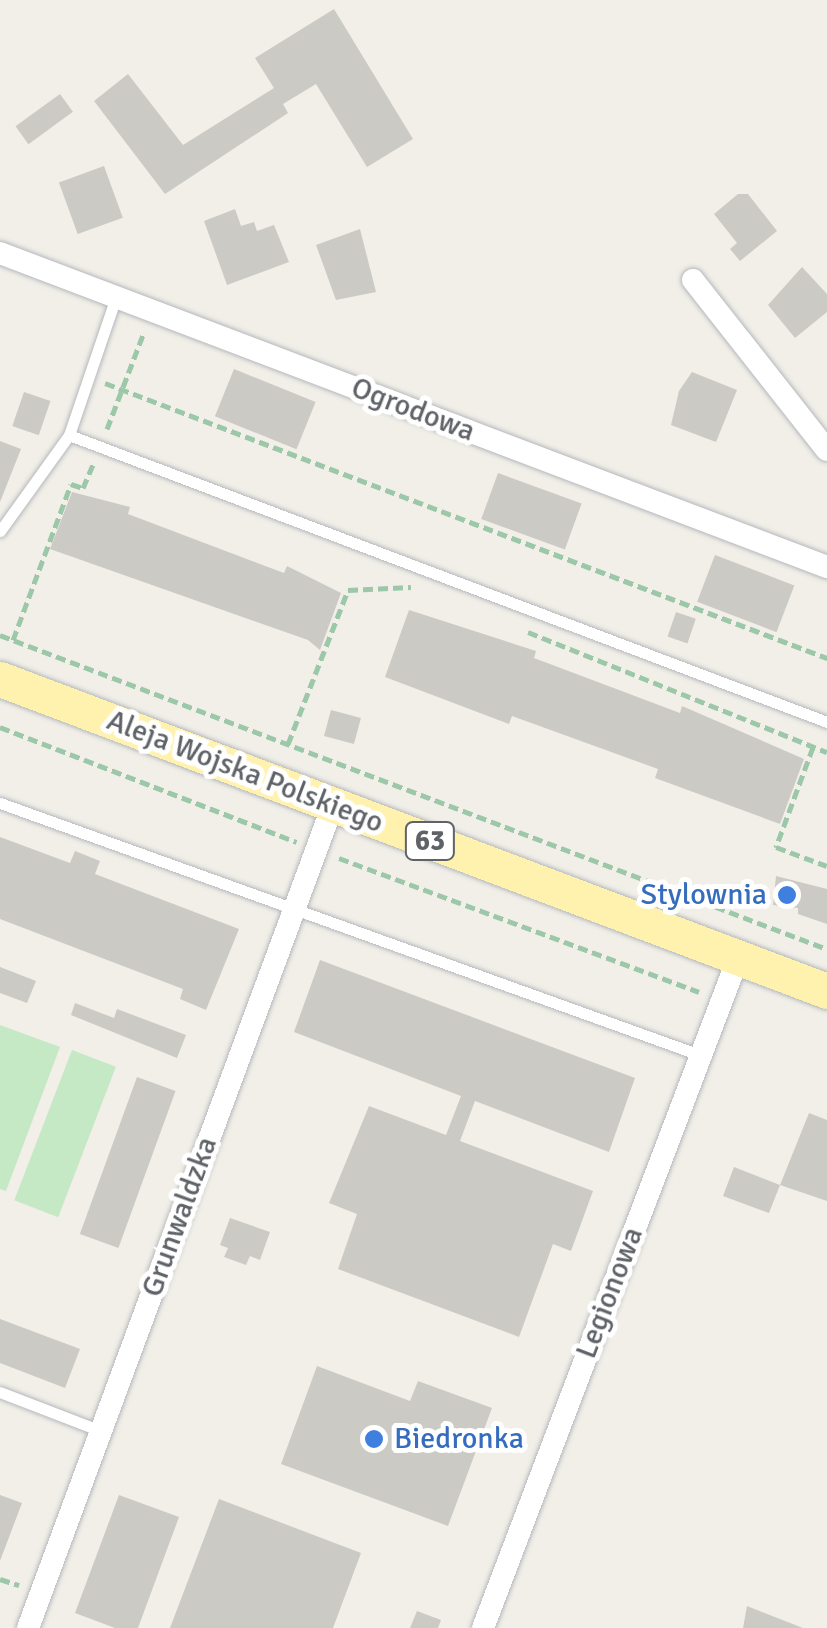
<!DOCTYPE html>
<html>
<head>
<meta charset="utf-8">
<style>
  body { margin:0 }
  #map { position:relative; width:827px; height:1628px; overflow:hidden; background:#f1efe8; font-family:Signika,sans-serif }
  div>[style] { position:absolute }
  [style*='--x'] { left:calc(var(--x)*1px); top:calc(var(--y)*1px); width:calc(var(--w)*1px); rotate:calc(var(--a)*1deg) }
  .green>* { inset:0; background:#c5e8c5; transform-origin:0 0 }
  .building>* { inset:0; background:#cccac5; transform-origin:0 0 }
  .path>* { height:5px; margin-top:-2.5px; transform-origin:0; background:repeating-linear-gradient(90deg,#9cc7a9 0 10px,transparent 0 15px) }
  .roads { filter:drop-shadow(0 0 2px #b5b8bc) drop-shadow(0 0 2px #b5b8bc) }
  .service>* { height:11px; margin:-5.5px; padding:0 5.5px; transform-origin:5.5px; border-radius:5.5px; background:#fff }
  .minor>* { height:22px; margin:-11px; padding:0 11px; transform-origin:11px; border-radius:11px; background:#fff }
  .primary>* { height:35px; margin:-17.5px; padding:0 17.5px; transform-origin:17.5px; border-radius:17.5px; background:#fff2af }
  .dots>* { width:28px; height:28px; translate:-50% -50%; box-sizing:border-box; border:5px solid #fff; border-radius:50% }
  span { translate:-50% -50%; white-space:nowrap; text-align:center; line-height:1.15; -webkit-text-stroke:10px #fff; paint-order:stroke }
  .shield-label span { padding:2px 8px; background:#fff; border:2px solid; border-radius:8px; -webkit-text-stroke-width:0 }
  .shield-label { font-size:28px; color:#5f6368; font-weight:700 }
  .street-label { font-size:30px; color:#5f6368 }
  .shop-label { font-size:30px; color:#366cbe }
  .right { translate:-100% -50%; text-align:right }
  .left { translate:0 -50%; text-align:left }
</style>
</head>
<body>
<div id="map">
  <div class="green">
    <i style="clip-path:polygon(0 1025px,60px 1047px,6px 1191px,0 1189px)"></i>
    <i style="left:72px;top:1050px;width:47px;height:161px;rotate:21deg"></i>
  </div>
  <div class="building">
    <i style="clip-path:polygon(334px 9px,413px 139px,367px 167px,316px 84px,283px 104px,288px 113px,165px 194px,94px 101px,128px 74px,183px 145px,274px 88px,255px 58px)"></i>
    <i style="left:60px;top:94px;width:22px;height:55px;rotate:54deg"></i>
    <i style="left:104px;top:166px;width:55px;height:48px;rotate:70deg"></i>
    <i style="clip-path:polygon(738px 194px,748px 194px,777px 231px,740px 261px,730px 249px,737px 243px,714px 214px)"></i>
    <i style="clip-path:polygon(235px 209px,241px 226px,254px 222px,257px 231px,274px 225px,289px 262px,227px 285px,204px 221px)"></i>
    <i style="clip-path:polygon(360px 229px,376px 292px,336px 300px,316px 245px)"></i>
    <i style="clip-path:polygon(802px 267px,827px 294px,827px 312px,795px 338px,768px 305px)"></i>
    <i style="left:234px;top:369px;width:88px;height:51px;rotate:22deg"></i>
    <i style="clip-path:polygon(692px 372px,737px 390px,716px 442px,671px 425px,679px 391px)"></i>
    <i style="left:24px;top:392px;width:28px;height:36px;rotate:19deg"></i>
    <i style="clip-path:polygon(0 441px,21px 449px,0 502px)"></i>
    <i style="left:498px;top:473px;width:89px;height:49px;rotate:20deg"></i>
    <i style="clip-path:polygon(72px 492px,130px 507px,128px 514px,284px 573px,287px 566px,341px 593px,320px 650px,308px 640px,50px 549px)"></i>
    <i style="left:715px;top:555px;width:85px;height:50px;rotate:21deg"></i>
    <i style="clip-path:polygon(409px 610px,536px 651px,534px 658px,680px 713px,682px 706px,804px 759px,780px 824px,655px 778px,658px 769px,512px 716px,509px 724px,385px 677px)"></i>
    <i style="left:676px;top:612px;width:21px;height:26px;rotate:19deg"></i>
    <i style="left:331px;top:710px;width:31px;height:27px;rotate:15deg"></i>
    <i style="clip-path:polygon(0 837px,70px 863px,75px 851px,100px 861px,95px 874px,239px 929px,206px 1010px,180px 999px,183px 989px,0 919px)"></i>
    <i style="clip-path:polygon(776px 876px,827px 889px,827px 924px,798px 914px,798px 908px,773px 905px)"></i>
    <i style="clip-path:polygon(320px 960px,635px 1078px,609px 1152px,475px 1101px,460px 1141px,593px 1191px,571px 1251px,553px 1244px,519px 1337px,338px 1269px,357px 1214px,329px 1203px,369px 1106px,446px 1135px,461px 1096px,294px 1032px)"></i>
    <i style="clip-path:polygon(0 967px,36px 981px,27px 1003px,0 993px)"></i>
    <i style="clip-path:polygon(75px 1003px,114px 1018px,117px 1009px,186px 1035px,177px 1058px,71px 1015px)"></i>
    <i style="left:137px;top:1077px;width:41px;height:167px;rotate:20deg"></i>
    <i style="clip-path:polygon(809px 1113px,827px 1120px,827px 1201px,780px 1185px,769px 1213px,723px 1196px,734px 1167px,780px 1185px)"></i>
    <i style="clip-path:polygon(230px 1218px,270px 1232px,260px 1260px,250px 1256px,246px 1265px,224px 1257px,228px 1248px,220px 1245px)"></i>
    <i style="clip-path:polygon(0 1319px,80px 1349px,65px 1388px,0 1363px)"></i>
    <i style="clip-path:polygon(317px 1366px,410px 1401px,418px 1381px,492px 1408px,448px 1526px,281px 1464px)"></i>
    <i style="clip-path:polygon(0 1495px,22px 1503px,0 1561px)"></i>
    <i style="clip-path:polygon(119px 1495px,179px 1517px,138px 1628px,115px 1628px,75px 1613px)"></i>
    <i style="clip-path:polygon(219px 1499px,361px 1553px,333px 1628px,170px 1628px)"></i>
    <i style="clip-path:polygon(747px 1606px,803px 1628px,743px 1628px)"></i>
    <i style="clip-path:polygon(417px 1611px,441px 1620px,438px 1628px,410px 1628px)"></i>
  </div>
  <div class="path">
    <i style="--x:105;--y:383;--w:773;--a:20.85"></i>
    <i style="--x:107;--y:429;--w:104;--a:-69.1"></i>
    <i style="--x:528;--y:632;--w:322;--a:21.9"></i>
    <i style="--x:0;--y:635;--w:885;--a:20.79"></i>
    <i style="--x:13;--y:640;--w:166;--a:-69.6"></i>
    <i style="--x:71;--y:484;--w:13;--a:18"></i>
    <i style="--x:83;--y:488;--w:28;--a:-67"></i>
    <i style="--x:0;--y:727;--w:318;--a:21.2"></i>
    <i style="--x:288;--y:744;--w:165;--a:-68.7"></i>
    <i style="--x:348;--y:590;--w:63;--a:-2.7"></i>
    <i style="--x:813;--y:747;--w:107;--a:110.3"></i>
    <i style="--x:776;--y:847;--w:54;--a:20.4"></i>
    <i style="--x:339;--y:858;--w:384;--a:20.4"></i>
    <i style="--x:0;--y:1579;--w:20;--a:18"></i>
  </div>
  <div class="roads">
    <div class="service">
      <i style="--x:69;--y:435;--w:811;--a:20.74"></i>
      <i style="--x:0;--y:531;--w:118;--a:-54.3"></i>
      <i style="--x:69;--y:435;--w:146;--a:-71.2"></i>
      <i style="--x:0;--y:803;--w:744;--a:19.8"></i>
      <i style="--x:0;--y:1392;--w:108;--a:21.1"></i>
    </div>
    <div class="minor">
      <i style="--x:0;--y:253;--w:885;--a:20.79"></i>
      <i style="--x:693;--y:280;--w:216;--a:51.8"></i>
      <i style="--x:28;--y:1628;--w:878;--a:-69.67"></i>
      <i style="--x:483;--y:1628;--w:717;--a:-69.16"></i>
    </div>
    <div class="primary">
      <i style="--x:0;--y:679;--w:884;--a:20.67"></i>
    </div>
  </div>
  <div class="dots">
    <i style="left:787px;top:895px;background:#3f7fe0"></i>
    <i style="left:374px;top:1439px;background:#3f7fe0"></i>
  </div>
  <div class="shield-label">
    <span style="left:430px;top:841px">63</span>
  </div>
  <div class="street-label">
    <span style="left:413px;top:410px;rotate:21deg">Ogrodowa</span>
    <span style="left:245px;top:772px;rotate:21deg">Aleja Wojska Polskiego</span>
    <span style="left:180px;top:1217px;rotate:-70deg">Grunwaldzka</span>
    <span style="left:610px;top:1293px;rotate:-69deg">Legionowa</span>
  </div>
  <div class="shop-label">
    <span class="right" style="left:767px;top:895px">Stylownia</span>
    <span class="left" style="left:394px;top:1439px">Biedronka</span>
  </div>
</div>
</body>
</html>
